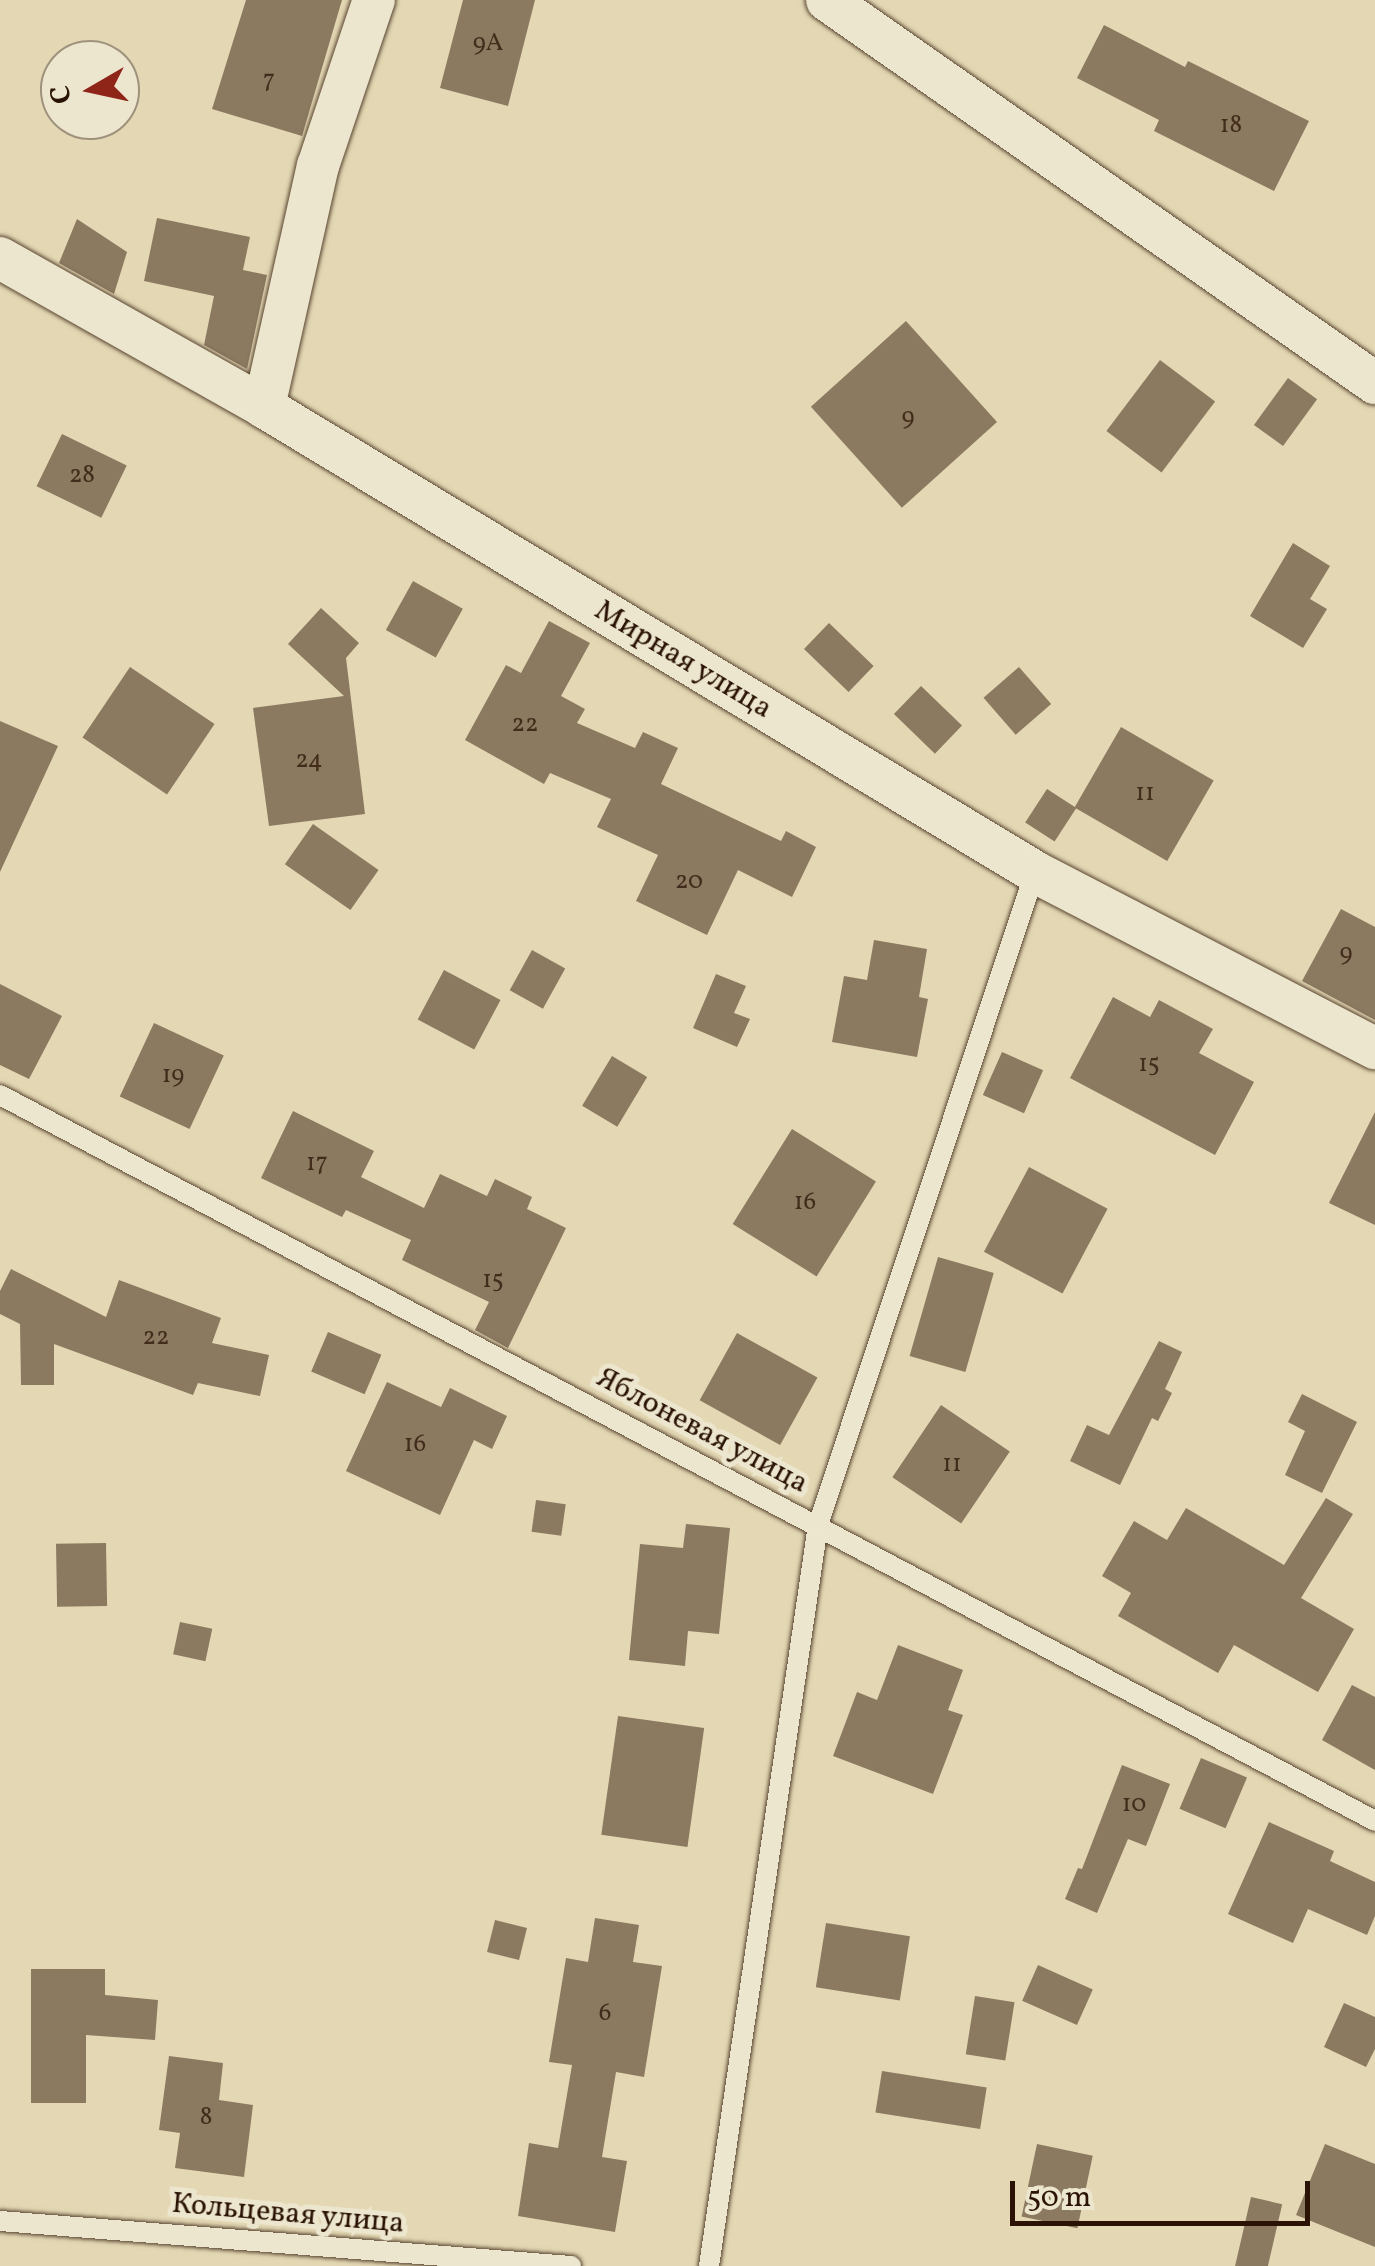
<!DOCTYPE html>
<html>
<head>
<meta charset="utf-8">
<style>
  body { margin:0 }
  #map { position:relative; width:1375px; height:2266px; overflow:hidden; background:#e4d8b4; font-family:Vollkorn,serif }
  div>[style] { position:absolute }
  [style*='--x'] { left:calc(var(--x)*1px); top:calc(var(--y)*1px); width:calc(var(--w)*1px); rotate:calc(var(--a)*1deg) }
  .building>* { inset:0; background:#8b7960; transform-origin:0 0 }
  .roads { filter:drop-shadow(0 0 2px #584430) drop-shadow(0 0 2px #584430) }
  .service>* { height:20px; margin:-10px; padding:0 10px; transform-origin:10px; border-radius:10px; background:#ede6ce }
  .minor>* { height:42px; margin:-21px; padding:0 21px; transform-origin:21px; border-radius:21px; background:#ede6ce }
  span { translate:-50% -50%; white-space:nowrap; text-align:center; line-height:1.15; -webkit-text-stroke:10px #ede6ce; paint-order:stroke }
  .number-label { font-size:25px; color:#422c1b }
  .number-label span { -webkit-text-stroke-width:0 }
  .street-label { font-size:30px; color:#2a1304 }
  .north { position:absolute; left:40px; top:40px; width:100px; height:100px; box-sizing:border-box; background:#ede6ce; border:2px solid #9f927d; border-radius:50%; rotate:261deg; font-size:28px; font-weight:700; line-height:40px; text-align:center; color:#2a1304 }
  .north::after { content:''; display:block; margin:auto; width:35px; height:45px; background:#8f2418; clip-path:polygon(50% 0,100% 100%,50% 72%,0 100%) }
  .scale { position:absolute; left:1010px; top:2181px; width:300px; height:45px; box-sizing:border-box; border:5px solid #2a1304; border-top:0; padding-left:12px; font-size:30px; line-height:35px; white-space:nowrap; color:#2a1304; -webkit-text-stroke:8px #ede6ce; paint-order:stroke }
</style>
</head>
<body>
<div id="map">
  <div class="building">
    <i style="clip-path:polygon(246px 0,342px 0,302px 136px,212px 109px)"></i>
    <i style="clip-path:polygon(463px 0,535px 0,508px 106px,440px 88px)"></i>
    <i style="clip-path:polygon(1104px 25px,1185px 67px,1188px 61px,1309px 121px,1274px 191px,1154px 131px,1159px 120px,1077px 78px)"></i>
    <i style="clip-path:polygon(157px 218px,250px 237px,243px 270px,267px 275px,247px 369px,204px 345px,214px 296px,144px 281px)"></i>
    <i style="clip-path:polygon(77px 219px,127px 252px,114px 294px,59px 263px)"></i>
    <i style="left:906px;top:321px;width:136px;height:128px;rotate:48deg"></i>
    <i style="left:1160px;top:360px;width:69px;height:89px;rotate:37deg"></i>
    <i style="left:1288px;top:378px;width:36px;height:58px;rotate:36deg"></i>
    <i style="left:62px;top:434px;width:72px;height:58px;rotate:26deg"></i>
    <i style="clip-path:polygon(1293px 543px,1330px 566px,1310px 599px,1327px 609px,1303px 648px,1250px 616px)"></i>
    <i style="left:413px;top:581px;width:57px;height:56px;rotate:29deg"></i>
    <i style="clip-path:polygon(321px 608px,359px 643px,346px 658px,365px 814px,269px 826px,253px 708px,344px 696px,288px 644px)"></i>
    <i style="clip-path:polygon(549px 621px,590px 643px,561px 696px,585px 709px,577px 723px,635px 748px,643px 732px,678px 748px,661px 784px,781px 841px,786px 831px,816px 847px,792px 897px,738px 870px,707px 935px,636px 901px,658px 855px,597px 827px,611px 799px,550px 773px,544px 784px,465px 740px,506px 665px,521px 673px)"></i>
    <i style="left:829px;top:623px;width:62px;height:36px;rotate:44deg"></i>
    <i style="left:130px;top:667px;width:102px;height:85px;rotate:34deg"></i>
    <i style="left:1019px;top:667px;width:49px;height:47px;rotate:49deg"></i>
    <i style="left:921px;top:686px;width:57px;height:39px;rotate:44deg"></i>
    <i style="clip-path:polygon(0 721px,58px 746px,0 872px)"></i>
    <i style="left:1121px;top:727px;width:107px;height:93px;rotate:30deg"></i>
    <i style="left:1047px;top:789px;width:35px;height:40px;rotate:33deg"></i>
    <i style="left:313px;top:824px;width:80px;height:49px;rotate:35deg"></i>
    <i style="clip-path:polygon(1341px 909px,1375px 927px,1375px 1020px,1302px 981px)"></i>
    <i style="clip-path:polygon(874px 940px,927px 949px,919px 997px,928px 999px,917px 1057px,832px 1042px,844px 976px,867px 980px)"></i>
    <i style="left:532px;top:950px;width:38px;height:46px;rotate:29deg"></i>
    <i style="left:444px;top:970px;width:64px;height:56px;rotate:28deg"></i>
    <i style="clip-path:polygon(716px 974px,746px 986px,734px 1013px,750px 1019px,737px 1047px,693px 1028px)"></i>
    <i style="clip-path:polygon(0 984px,62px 1016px,29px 1079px,0 1065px)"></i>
    <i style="clip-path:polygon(1113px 997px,1150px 1017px,1159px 1000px,1213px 1029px,1199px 1053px,1254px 1082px,1215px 1155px,1070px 1078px)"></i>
    <i style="left:154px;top:1023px;width:77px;height:81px;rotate:25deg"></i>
    <i style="left:1002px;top:1052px;width:45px;height:47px;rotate:24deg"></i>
    <i style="left:612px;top:1056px;width:41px;height:58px;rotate:31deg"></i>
    <i style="clip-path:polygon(293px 1111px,374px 1151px,361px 1177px,424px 1208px,440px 1174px,487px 1196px,495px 1179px,532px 1197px,527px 1209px,566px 1228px,508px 1348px,475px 1330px,489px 1302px,402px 1260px,411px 1240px,346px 1210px,342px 1217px,261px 1178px)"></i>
    <i style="clip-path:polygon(1375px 1112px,1375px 1225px,1329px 1203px)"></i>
    <i style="left:792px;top:1129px;width:99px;height:112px;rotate:32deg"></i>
    <i style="left:1029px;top:1167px;width:89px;height:96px;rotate:28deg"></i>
    <i style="left:938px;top:1257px;width:58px;height:103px;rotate:16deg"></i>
    <i style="clip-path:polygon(11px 1269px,106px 1317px,119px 1280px,221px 1318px,212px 1343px,269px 1355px,260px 1396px,198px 1383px,193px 1395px,54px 1344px,54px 1385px,21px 1385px,20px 1324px,0 1314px,0 1291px)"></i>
    <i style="left:328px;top:1332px;width:58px;height:43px;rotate:23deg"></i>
    <i style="left:737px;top:1333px;width:92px;height:77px;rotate:29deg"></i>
    <i style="clip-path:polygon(1159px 1341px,1182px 1352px,1165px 1389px,1172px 1393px,1158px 1421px,1152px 1418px,1120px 1485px,1070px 1461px,1087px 1425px,1109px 1435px)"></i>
    <i style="clip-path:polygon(387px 1382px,441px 1407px,450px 1388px,507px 1416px,492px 1449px,474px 1440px,440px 1515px,346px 1471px)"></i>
    <i style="clip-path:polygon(1302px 1394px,1357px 1422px,1322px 1493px,1285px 1475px,1305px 1431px,1288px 1422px)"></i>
    <i style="left:941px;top:1405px;width:83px;height:87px;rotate:34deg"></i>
    <i style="clip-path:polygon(1326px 1498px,1353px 1514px,1301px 1598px,1354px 1629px,1318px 1692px,1234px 1645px,1218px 1673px,1118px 1616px,1131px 1593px,1102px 1576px,1134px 1521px,1167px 1540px,1186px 1508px,1284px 1565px)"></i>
    <i style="left:536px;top:1500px;width:30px;height:32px;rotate:8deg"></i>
    <i style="clip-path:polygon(686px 1524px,730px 1528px,719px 1634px,688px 1631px,685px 1666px,629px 1660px,640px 1544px,683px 1548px)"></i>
    <i style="left:106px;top:1543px;width:63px;height:50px;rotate:89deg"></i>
    <i style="left:180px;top:1622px;width:33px;height:33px;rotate:12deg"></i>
    <i style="clip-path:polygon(898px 1645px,963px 1670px,948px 1710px,963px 1715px,933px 1794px,833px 1756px,857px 1692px,877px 1700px)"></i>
    <i style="clip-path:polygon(1352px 1685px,1375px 1697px,1375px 1770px,1322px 1740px)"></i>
    <i style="left:618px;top:1716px;width:87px;height:120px;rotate:8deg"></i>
    <i style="left:1201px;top:1758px;width:50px;height:55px;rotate:23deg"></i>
    <i style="clip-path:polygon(1122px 1765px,1170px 1784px,1146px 1846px,1128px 1839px,1097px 1913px,1065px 1899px,1078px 1868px,1082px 1869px)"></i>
    <i style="clip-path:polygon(1269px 1822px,1334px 1851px,1330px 1861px,1375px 1882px,1375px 1916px,1367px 1935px,1308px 1909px,1293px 1943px,1228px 1914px)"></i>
    <i style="clip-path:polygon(595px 1918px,639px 1925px,633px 1962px,662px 1966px,644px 2077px,616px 2072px,602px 2157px,627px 2161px,615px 2232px,518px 2216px,529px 2143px,558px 2148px,572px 2065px,549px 2062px,566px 1958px,588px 1962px)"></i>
    <i style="left:495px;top:1920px;width:33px;height:33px;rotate:14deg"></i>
    <i style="left:826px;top:1923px;width:85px;height:65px;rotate:9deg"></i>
    <i style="left:1038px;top:1965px;width:60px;height:39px;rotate:24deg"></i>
    <i style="clip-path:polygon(31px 1969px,105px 1969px,105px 1995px,158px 2000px,155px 2040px,86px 2035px,86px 2103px,31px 2103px)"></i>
    <i style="left:975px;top:1996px;width:40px;height:59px;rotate:9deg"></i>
    <i style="clip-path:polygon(1344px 2003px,1375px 2017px,1375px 2049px,1366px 2067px,1324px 2047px)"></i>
    <i style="clip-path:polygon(169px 2056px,223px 2063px,219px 2100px,253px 2105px,244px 2177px,175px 2168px,180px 2133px,159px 2130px)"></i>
    <i style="left:882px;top:2071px;width:106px;height:42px;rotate:9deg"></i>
    <i style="left:1037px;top:2144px;width:57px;height:74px;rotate:12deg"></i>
    <i style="clip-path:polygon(1325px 2144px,1375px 2164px,1375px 2247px,1296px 2215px)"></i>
    <i style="left:1251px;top:2197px;width:32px;height:71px;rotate:13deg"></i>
  </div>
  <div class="roads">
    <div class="service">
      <i style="--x:0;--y:1095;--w:1555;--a:27.83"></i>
      <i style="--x:0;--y:2221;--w:573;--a:4.51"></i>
      <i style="--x:709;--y:2266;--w:749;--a:-81.63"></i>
      <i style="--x:818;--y:1525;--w:688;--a:-71.62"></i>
    </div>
    <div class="minor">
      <i style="--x:827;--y:0;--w:669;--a:34.95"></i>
      <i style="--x:0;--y:258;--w:303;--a:29.4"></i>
      <i style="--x:264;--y:407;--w:900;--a:31.09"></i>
      <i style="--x:1035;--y:872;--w:383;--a:27.4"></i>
      <i style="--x:264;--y:407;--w:247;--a:-77.4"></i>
      <i style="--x:318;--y:166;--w:175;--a:-71.4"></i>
    </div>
  </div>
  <div class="number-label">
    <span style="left:488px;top:44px">9А</span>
    <span style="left:269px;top:81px">7</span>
    <span style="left:1231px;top:126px">18</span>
    <span style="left:908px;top:418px">9</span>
    <span style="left:82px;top:476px">28</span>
    <span style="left:525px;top:725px">22</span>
    <span style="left:309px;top:761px">24</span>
    <span style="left:1145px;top:794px">11</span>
    <span style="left:689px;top:882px">20</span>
    <span style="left:1346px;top:954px">9</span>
    <span style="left:1149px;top:1065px">15</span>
    <span style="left:173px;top:1076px">19</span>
    <span style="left:317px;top:1164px">17</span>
    <span style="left:805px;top:1203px">16</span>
    <span style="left:493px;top:1281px">15</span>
    <span style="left:156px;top:1338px">22</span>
    <span style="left:415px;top:1445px">16</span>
    <span style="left:952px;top:1465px">11</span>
    <span style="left:1134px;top:1805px">10</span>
    <span style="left:605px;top:2014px">6</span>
    <span style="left:206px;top:2118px">8</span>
  </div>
  <div class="street-label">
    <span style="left:683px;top:660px;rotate:31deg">Мирная улица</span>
    <span style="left:702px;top:1431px;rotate:28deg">Яблоневая улица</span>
    <span style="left:288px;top:2214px;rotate:5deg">Кольцевая улица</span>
  </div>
  <div class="north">С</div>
  <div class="scale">50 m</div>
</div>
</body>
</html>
